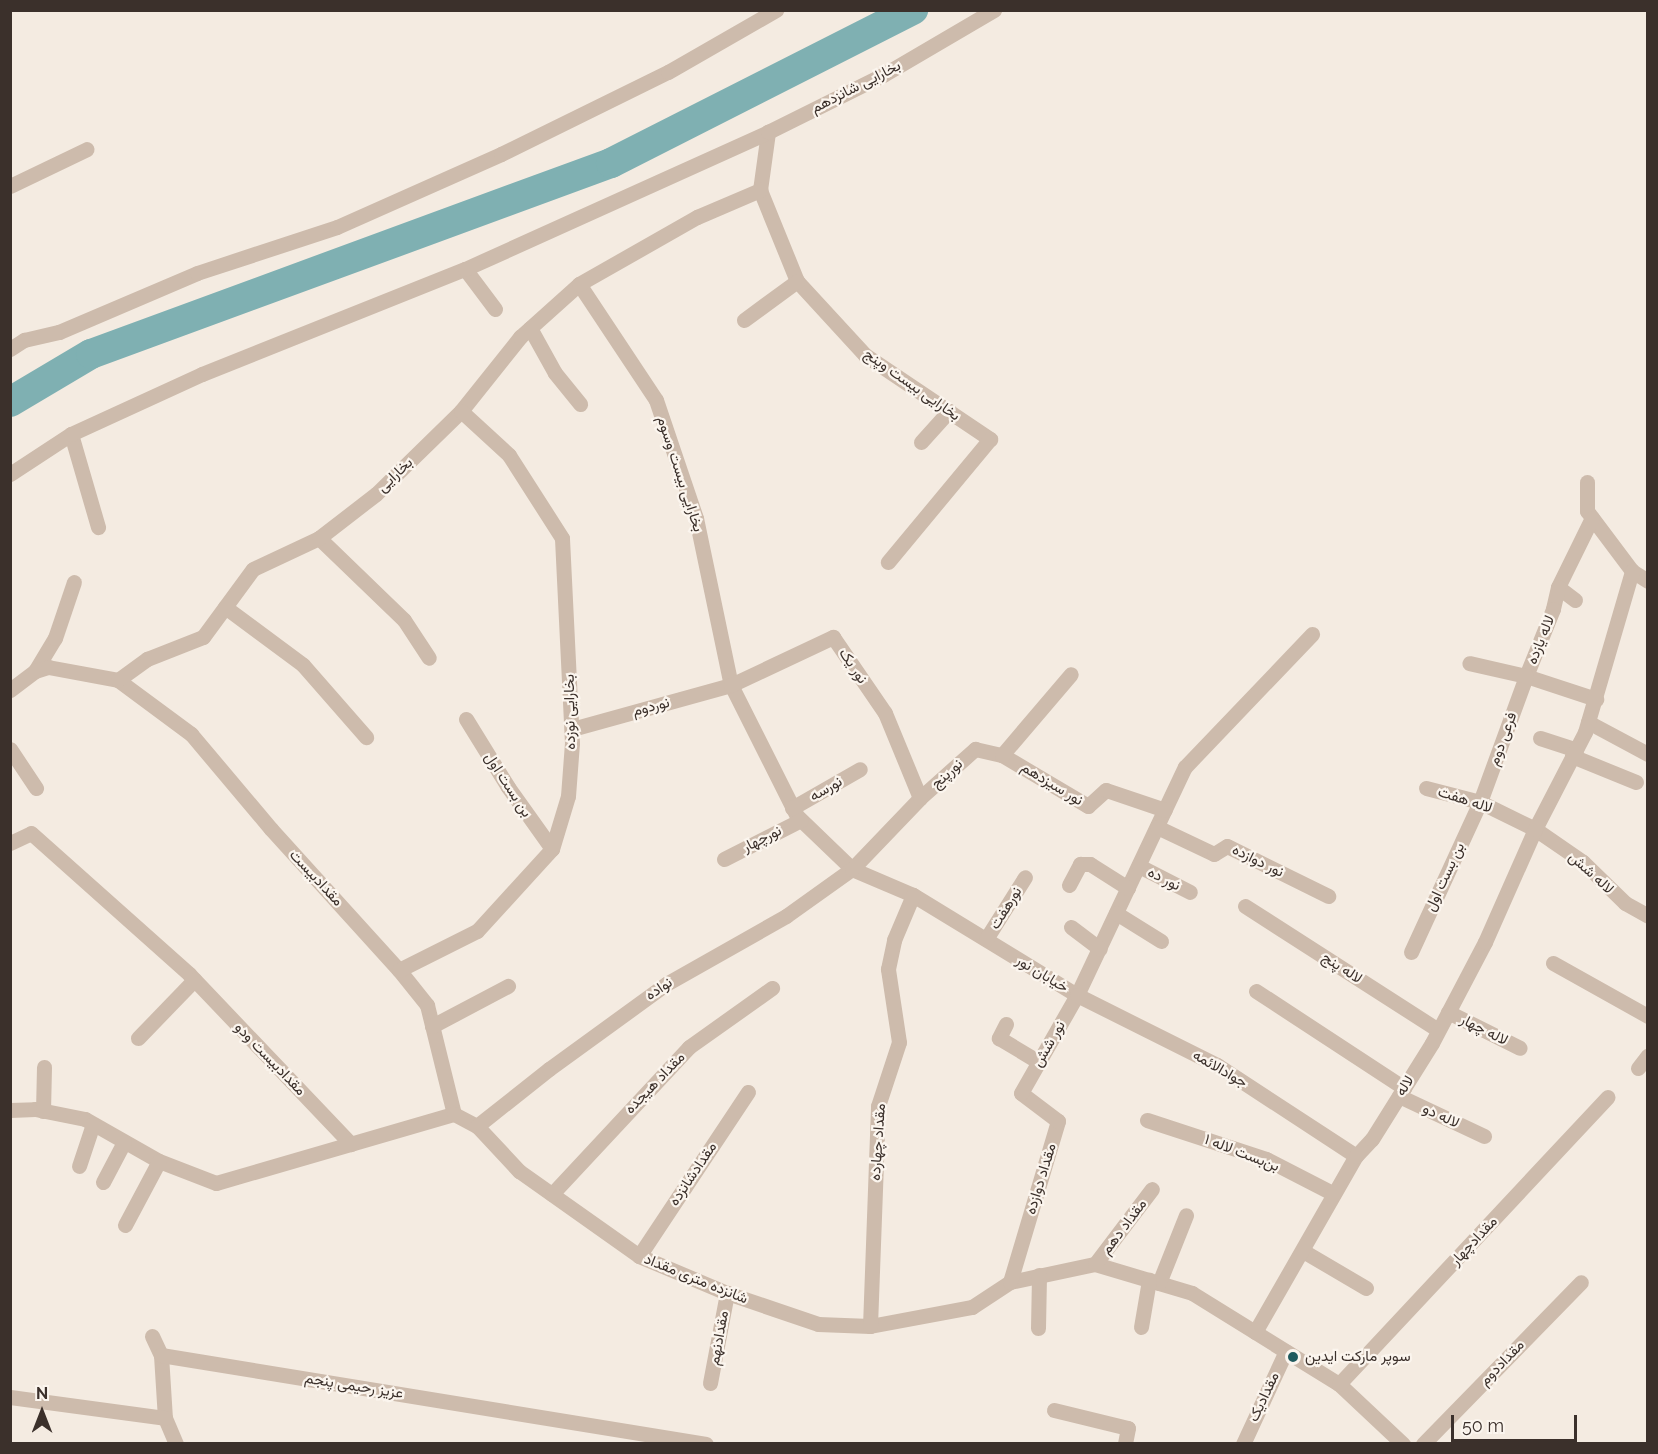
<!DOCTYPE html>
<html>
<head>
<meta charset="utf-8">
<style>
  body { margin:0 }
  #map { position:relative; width:1658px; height:1454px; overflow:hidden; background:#f4ebe1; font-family:Raleway,Vazirmatn,sans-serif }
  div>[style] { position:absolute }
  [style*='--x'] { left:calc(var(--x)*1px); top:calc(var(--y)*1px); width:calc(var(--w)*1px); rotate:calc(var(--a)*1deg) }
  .river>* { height:30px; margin:-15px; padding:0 15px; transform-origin:15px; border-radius:15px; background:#7fb0b2 }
  .minor>* { height:15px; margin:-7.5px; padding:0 7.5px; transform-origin:7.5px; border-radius:7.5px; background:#cdbbac }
  .dots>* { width:16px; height:16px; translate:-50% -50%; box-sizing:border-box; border:3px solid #fbf5ee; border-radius:50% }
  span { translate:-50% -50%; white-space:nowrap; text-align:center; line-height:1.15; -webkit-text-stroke:4.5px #fbf5ee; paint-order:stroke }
  .street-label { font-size:15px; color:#3b302b }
  .poi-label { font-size:15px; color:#3b302b }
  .left { translate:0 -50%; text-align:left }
  .frame { position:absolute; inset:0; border:12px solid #3b302b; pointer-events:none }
  .north { position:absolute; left:12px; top:1382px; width:60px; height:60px; -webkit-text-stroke:4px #fbf5ee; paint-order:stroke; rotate:0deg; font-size:16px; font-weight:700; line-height:24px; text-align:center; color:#3b302b }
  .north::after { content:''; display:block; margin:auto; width:21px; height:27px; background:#3b302b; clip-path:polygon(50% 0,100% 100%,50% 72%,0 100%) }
  .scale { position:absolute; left:1451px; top:1415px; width:126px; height:27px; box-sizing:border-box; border:3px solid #3b302b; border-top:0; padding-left:8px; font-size:18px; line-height:21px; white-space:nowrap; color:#3b302b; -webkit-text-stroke:4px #fbf5ee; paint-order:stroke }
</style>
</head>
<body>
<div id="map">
  <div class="river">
    <i style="--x:10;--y:402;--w:94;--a:-30.7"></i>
    <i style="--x:91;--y:354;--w:554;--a:-20.17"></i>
    <i style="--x:611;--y:163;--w:339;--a:-26.9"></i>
  </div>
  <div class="minor">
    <i style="--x:10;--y:186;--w:85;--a:-25.7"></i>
    <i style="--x:760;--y:190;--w:98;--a:67.9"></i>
    <i style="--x:797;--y:281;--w:100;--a:47.4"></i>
    <i style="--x:865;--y:355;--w:151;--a:33.9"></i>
    <i style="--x:990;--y:439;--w:160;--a:129.7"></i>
    <i style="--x:760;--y:190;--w:59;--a:-82.1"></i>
    <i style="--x:465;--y:269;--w:50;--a:53.1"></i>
    <i style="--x:579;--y:284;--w:139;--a:56.4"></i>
    <i style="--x:656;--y:400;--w:125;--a:71.3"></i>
    <i style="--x:696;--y:518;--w:171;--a:78.2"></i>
    <i style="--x:731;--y:685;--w:147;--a:63.3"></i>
    <i style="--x:797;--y:816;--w:76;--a:43.9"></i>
    <i style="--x:852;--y:869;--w:66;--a:23.1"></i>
    <i style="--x:913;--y:895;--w:192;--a:31.4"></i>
    <i style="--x:1077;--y:995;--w:252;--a:-64.7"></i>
    <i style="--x:1185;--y:767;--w:184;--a:-46.3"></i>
    <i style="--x:744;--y:320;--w:66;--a:-36.3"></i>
    <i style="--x:530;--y:328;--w:51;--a:60.9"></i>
    <i style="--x:555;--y:373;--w:40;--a:51"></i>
    <i style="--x:10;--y:349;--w:17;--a:-33"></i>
    <i style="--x:24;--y:340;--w:36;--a:-13"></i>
    <i style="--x:59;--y:332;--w:150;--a:-23.1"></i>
    <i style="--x:197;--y:273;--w:147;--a:-18.2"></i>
    <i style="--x:337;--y:227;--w:180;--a:-24"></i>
    <i style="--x:501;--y:154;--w:186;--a:-26.2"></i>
    <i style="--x:668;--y:72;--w:125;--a:-29.9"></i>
    <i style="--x:71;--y:434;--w:97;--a:73.8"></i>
    <i style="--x:921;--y:442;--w:42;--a:-47.9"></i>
    <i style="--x:10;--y:474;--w:73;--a:-33.3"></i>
    <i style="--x:71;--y:434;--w:144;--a:-24.6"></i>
    <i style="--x:202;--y:374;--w:283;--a:-21.8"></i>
    <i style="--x:465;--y:269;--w:333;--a:-24.3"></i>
    <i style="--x:768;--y:132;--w:128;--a:-26.4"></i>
    <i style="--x:883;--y:75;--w:129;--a:-30.4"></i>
    <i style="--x:1587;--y:482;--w:29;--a:90"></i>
    <i style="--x:1587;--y:511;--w:75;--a:53.1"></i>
    <i style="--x:1632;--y:571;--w:19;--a:32"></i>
    <i style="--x:319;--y:538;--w:118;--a:44"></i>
    <i style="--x:404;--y:620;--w:45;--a:56.7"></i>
    <i style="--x:1558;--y:587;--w:77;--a:-63.8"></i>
    <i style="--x:1575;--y:600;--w:21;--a:-143"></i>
    <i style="--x:1558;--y:587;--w:23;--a:103"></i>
    <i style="--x:1553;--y:609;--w:72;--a:111.9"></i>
    <i style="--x:1526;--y:676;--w:74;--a:18.2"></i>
    <i style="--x:225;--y:607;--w:97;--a:36.6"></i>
    <i style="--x:303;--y:665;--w:96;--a:48.8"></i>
    <i style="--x:35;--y:671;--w:39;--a:-59"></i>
    <i style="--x:55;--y:638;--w:59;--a:-71.3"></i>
    <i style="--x:118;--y:680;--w:91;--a:36.5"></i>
    <i style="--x:191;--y:734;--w:124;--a:49.9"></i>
    <i style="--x:271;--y:829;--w:190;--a:47.8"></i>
    <i style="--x:399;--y:970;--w:45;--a:51.3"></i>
    <i style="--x:427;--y:1005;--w:112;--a:76.1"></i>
    <i style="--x:10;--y:690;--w:31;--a:-37"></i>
    <i style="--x:35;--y:671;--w:14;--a:-17"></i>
    <i style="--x:48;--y:667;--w:71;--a:10.5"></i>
    <i style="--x:118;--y:680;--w:36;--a:-36"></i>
    <i style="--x:147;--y:659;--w:60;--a:-21.4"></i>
    <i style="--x:203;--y:637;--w:84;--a:-53.7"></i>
    <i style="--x:253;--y:569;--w:73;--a:-25.2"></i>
    <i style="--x:319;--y:538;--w:72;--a:-37.7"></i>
    <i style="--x:376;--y:494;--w:119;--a:-44.3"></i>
    <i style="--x:461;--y:411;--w:95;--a:-51.4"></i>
    <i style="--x:520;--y:337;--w:79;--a:-41.9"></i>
    <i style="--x:579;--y:284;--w:136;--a:-29.6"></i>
    <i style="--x:697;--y:217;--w:69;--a:-23.2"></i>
    <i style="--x:466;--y:719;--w:80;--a:58.3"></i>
    <i style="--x:508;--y:787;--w:76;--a:54.6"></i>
    <i style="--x:1588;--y:722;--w:68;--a:28.1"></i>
    <i style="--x:572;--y:729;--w:165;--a:-15.5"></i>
    <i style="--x:731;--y:685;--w:113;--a:-25.2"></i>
    <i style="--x:833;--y:637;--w:92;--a:55.6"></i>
    <i style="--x:885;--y:713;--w:92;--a:67.6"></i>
    <i style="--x:1540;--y:738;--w:38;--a:18"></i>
    <i style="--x:10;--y:749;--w:47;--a:56.3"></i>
    <i style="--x:1002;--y:755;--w:100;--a:30.7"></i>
    <i style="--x:1088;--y:806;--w:24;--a:-42"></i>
    <i style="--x:1106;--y:790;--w:62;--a:18.7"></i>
    <i style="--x:1572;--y:756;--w:69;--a:22.1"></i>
    <i style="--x:1426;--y:788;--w:56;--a:14.5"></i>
    <i style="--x:1480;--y:802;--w:61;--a:26.1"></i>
    <i style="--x:1535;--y:829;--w:58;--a:34.5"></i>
    <i style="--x:1583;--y:862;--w:59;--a:44.3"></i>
    <i style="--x:1625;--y:903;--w:26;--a:29"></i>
    <i style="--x:792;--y:808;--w:78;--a:-29.8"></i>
    <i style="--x:1157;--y:827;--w:63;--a:25.3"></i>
    <i style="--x:1214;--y:854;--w:15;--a:-32"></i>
    <i style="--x:1227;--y:846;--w:113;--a:26.3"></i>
    <i style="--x:10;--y:843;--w:23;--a:-25"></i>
    <i style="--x:31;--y:833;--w:212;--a:41.7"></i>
    <i style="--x:189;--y:974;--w:235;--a:46.4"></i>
    <i style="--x:724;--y:859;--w:86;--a:-26.9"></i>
    <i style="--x:1139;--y:866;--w:57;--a:27"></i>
    <i style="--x:1069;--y:885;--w:24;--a:-62"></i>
    <i style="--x:1080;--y:864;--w:10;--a:0"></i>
    <i style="--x:1090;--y:864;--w:45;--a:32.3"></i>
    <i style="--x:1245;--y:906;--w:229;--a:32.7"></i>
    <i style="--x:1116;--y:913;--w:53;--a:31.9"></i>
    <i style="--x:1071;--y:927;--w:36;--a:37"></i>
    <i style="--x:986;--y:939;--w:73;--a:-57.8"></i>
    <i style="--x:1411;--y:952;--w:165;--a:-65.3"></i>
    <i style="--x:1480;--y:802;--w:134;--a:-69.9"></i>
    <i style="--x:1526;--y:676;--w:58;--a:-167.2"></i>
    <i style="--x:1553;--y:963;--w:109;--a:29.2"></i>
    <i style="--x:399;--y:970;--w:87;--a:-26.6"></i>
    <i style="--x:477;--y:931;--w:111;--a:-47.6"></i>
    <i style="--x:552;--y:849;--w:55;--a:-73.2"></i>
    <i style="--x:568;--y:796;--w:53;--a:-85.7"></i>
    <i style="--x:572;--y:743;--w:205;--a:-92.8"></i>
    <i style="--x:562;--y:538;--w:98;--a:-122.6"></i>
    <i style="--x:509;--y:455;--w:65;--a:-137.5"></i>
    <i style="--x:1256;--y:991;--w:177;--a:33.2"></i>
    <i style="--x:1448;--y:1012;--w:80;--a:26.6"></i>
    <i style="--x:1006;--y:1024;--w:16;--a:117"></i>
    <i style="--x:999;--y:1038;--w:47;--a:31"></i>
    <i style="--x:432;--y:1026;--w:86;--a:-27.8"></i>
    <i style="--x:138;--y:1038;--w:81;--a:-46"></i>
    <i style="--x:1638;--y:1068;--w:16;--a:-52"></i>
    <i style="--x:1399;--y:1096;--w:94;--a:25.2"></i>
    <i style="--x:10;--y:1110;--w:25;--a:-2"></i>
    <i style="--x:35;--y:1109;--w:51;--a:11.3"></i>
    <i style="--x:85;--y:1119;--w:85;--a:29.6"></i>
    <i style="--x:159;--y:1161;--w:61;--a:21.1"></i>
    <i style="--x:216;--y:1183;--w:248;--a:-16.2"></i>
    <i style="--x:454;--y:1114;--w:26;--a:28"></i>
    <i style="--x:477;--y:1126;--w:62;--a:47"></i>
    <i style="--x:519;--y:1171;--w:147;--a:35.3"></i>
    <i style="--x:639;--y:1256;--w:95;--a:22.8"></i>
    <i style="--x:727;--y:1293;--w:96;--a:18.8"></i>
    <i style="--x:818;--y:1324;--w:52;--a:2.2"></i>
    <i style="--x:870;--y:1326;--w:104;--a:-10.6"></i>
    <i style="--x:972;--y:1307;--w:45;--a:-33.3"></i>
    <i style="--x:1010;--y:1282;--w:87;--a:-12"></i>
    <i style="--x:1095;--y:1264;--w:101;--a:16.6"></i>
    <i style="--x:1192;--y:1293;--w:173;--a:31.8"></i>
    <i style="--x:1339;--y:1384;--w:88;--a:43.2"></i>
    <i style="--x:43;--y:1111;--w:44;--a:-88.7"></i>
    <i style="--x:1147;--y:1120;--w:125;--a:18.1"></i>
    <i style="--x:1266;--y:1159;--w:76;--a:27.2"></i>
    <i style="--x:477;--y:1126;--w:92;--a:-38.4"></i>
    <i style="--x:549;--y:1069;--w:145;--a:-36"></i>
    <i style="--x:666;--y:984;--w:138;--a:-29.5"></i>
    <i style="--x:786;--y:916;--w:81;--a:-35.5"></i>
    <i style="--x:852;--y:869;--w:98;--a:-46.2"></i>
    <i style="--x:920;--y:798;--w:74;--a:-41.7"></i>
    <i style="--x:975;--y:749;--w:28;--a:13"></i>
    <i style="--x:1002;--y:755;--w:106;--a:-49.6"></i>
    <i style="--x:79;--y:1166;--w:44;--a:-71.6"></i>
    <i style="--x:103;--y:1182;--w:45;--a:-62.3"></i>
    <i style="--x:552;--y:1194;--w:201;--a:-47"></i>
    <i style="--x:689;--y:1047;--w:102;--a:-35.4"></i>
    <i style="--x:125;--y:1225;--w:72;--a:-62"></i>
    <i style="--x:1303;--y:1251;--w:73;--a:30.4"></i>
    <i style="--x:639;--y:1256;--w:197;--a:-56.4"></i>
    <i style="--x:1095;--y:1264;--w:94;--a:-52.8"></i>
    <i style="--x:1010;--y:1282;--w:168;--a:-73.4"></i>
    <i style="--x:1058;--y:1121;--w:46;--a:-142.9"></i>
    <i style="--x:1021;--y:1093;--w:113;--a:-60.3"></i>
    <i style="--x:1077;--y:995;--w:157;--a:26.6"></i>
    <i style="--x:1217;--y:1065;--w:166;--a:33.2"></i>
    <i style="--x:1159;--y:1283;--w:73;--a:-68.3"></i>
    <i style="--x:870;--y:1326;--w:220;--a:-87.9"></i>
    <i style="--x:878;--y:1106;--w:67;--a:-71.8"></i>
    <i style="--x:899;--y:1042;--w:74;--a:-98.6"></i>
    <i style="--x:888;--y:969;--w:30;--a:-78"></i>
    <i style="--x:894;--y:940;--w:49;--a:-67.1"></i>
    <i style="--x:1141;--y:1327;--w:48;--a:-80.3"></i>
    <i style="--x:1038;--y:1328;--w:53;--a:-88.9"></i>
    <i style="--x:1255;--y:1332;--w:203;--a:-60.2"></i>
    <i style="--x:1356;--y:1156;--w:23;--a:-47"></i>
    <i style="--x:1372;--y:1139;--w:113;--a:-58"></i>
    <i style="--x:1432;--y:1043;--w:114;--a:-62.3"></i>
    <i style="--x:1485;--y:942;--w:124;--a:-66.1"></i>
    <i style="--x:1535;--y:829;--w:109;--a:-62.7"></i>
    <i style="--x:1585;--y:732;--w:168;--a:-73.7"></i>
    <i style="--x:152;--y:1336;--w:21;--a:65"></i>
    <i style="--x:161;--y:1355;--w:63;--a:86.4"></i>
    <i style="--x:165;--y:1418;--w:28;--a:67"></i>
    <i style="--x:161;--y:1355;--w:552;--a:9.27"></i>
    <i style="--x:710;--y:1383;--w:92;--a:-79.3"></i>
    <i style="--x:1339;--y:1384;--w:393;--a:-46.9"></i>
    <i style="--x:10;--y:1397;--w:156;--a:7.7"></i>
    <i style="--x:1054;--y:1410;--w:76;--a:13.7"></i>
    <i style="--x:1128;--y:1428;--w:16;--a:101"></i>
    <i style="--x:1243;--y:1444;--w:102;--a:-65.2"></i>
    <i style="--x:1423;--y:1444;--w:226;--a:-45.7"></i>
  </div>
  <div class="dots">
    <i style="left:1293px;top:1357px;background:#1f5a5e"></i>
  </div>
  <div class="street-label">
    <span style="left:856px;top:87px;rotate:-27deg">بخارایی شانزدهم</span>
    <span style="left:912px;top:385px;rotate:35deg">بخارایی بیست وپنج</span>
    <span style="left:680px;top:474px;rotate:72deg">بخارایی بیست وسوم</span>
    <span style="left:395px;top:475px;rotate:-44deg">بخارایی</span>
    <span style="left:1541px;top:640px;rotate:-68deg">لاله یازده</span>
    <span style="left:853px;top:666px;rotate:56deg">نور یک</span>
    <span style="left:651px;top:707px;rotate:-15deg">نوردوم</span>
    <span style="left:570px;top:712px;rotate:-91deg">بخارایی نوزده</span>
    <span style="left:1503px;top:739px;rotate:-70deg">فرعی دوم</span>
    <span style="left:947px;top:774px;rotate:-42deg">نورپنج</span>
    <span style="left:1052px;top:784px;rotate:31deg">نور سیزدهم</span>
    <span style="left:508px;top:785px;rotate:57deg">بن بست اول</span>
    <span style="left:826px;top:789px;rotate:-30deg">نورسه</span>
    <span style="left:1465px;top:800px;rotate:18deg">لاله هفت</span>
    <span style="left:762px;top:839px;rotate:-27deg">نورچهار</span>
    <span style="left:1258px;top:861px;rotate:26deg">نور دوازده</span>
    <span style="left:1591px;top:873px;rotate:42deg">لاله شش</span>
    <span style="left:1445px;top:877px;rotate:-65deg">بن بست اول</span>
    <span style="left:316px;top:878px;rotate:47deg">مقدادبیست</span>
    <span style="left:1164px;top:879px;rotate:27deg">نور ده</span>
    <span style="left:1006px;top:908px;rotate:-58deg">نورهفت</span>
    <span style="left:1342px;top:968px;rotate:33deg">لاله پنج</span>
    <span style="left:1042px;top:974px;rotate:31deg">خیابان نور</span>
    <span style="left:659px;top:989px;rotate:-34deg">نواده</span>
    <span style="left:1484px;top:1030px;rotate:27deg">لاله چهار</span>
    <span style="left:1049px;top:1044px;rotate:-60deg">نور شش</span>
    <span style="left:270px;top:1059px;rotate:46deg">مقدادبیست ودو</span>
    <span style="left:1220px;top:1069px;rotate:30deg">جوادالائمه</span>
    <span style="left:655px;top:1083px;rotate:-46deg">مقداد هیجده</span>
    <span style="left:1405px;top:1086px;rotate:-58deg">لاله</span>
    <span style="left:1441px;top:1116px;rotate:25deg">لاله دو</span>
    <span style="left:878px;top:1142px;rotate:-86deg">مقداد چهارده</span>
    <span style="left:1242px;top:1153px;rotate:21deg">بن‌بست لاله ۱</span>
    <span style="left:693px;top:1174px;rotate:-56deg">مقدادشانزده</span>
    <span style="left:1041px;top:1179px;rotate:-73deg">مقداد دوازده</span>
    <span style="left:1124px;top:1227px;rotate:-53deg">مقداد دهم</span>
    <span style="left:1474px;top:1241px;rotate:-47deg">مقدادچهار</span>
    <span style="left:696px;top:1279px;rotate:22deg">شانزده متری مقداد</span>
    <span style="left:719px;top:1338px;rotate:-80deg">مقدادنهم</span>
    <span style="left:1502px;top:1363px;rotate:-46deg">مقداددوم</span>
    <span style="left:354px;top:1386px;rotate:9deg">عزیز رحیمی پنجم</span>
    <span style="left:1264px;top:1397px;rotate:-65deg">مقدادیک</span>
  </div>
  <div class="poi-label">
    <span class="left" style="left:1305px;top:1357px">سوپر مارکت ایدین</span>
  </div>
  <div class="frame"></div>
  <div class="north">N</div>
  <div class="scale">50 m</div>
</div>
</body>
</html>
